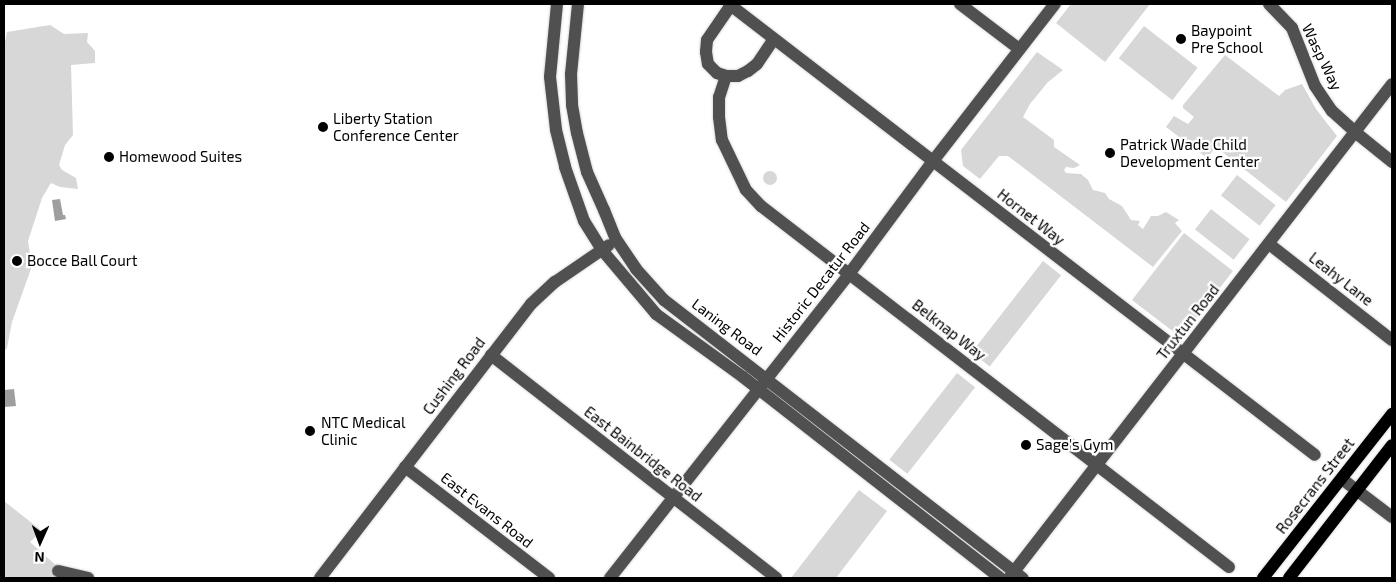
<!DOCTYPE html>
<html>
<head>
<meta charset="utf-8">
<style>
  body { margin:0 }
  #map { position:relative; width:1396px; height:582px; overflow:hidden; background:#fff; font-family:"Exo 2",sans-serif }
  div>[style] { position:absolute }
  [style*='--x'] { left:calc(var(--x)*1px); top:calc(var(--y)*1px); width:calc(var(--w)*1px); rotate:calc(var(--a)*1deg) }
  .green>* { inset:0; background:#d7d7d7; transform-origin:0 0 }
  .round { border-radius:50% }
  .water>* { inset:0; background:#9e9e9e }
  .roads { filter:drop-shadow(0 0 1px #dbdbdb) drop-shadow(0 0 1px #dbdbdb) }
  .minor>* { height:12px; margin:-6px; padding:0 6px; transform-origin:6px; border-radius:6px; background:#505050 }
  .major>* { height:12px; margin:-6px; padding:0 6px; transform-origin:6px; border-radius:6px; background:#000 }
  .dots>* { width:14px; height:14px; translate:-50% -50%; box-sizing:border-box; border:2px solid #fff; border-radius:50% }
  span { translate:-50% -50%; white-space:nowrap; text-align:center; line-height:1.15; -webkit-text-stroke:4.5px #fff; paint-order:stroke }
  .poi-label { font-size:15px; color:#000 }
  .left { translate:0 -50%; text-align:left }
  .street-label { font-size:15px; color:#000 }
  .frame { position:absolute; inset:0; border:5px solid #000; pointer-events:none }
  .north { position:absolute; left:15px; top:517px; width:50px; height:50px; -webkit-text-stroke:4px #fff; paint-order:stroke; rotate:182deg; font-size:14px; font-weight:700; line-height:20px; text-align:center; color:#000 }
  .north::after { content:''; display:block; margin:auto; width:18px; height:22px; background:#000; clip-path:polygon(50% 0,100% 100%,50% 72%,0 100%) }
</style>
</head>
<body>
<div id="map">
  <div class="green">
    <i style="clip-path:polygon(1071px 4px,1150px 4px,1105px 62px,1056px 23px)"></i>
    <i style="clip-path:polygon(50px 25px,64px 34px,88px 33px,87px 42px,95px 51px,95px 63px,71px 65px,73px 135px,65px 145px,59px 165px,62px 170px,76px 178px,78px 189px,60px 187px,51px 183px,42px 198px,28px 241px,32px 266px,12px 322px,7px 348px,4px 351px,4px 47px,7px 32px)"></i>
    <i style="left:1144px;top:26px;width:68px;height:41px;rotate:38deg"></i>
    <i style="clip-path:polygon(1037px 52px,1063px 70px,1048px 82px,1030px 104px,1023px 117px,1054px 140px,1054px 147px,1080px 165px,1074px 168px,1066px 167px,1064px 170px,1066px 173px,1081px 174px,1088px 180px,1093px 190px,1105px 193px,1109px 199px,1122px 206px,1131px 220px,1140px 221px,1138px 225px,1143px 229px,1151px 216px,1158px 216px,1166px 212px,1179px 220px,1175px 223px,1182px 231px,1153px 267px,1008px 156px,999px 156px,980px 179px,963px 166px,961px 150px)"></i>
    <i style="clip-path:polygon(1225px 55px,1279px 96px,1285px 90px,1302px 84px,1316px 109px,1337px 136px,1286px 202px,1216px 147px,1207px 158px,1166px 127px,1174px 116px,1188px 124px,1194px 117px,1183px 108px,1183px 105px)"></i>
    <i class="round" style="left:763px;top:171px;width:14px;height:14px"></i>
    <i style="left:1237px;top:175px;width:49px;height:26px;rotate:38deg"></i>
    <i style="left:1211px;top:209px;width:49px;height:26px;rotate:38deg"></i>
    <i style="clip-path:polygon(1184px 233px,1233px 271px,1183px 335px,1179px 336px,1132px 300px)"></i>
    <i style="left:1043px;top:261px;width:23px;height:116px;rotate:38deg"></i>
    <i style="left:957px;top:373px;width:23px;height:110px;rotate:38deg"></i>
    <i style="clip-path:polygon(859px 490px,887px 511px,836px 578px,791px 578px)"></i>
    <i style="clip-path:polygon(4px 501px,42px 531px,30px 542px,70px 578px,4px 578px)"></i>
  </div>
  <div class="water">
    <i style="clip-path:polygon(60px 199px,63px 215px,65px 215px,66px 219px,55px 221px,52px 200px)"></i>
    <i style="clip-path:polygon(14px 389px,16px 406px,4px 407px,4px 390px)"></i>
  </div>
  <div class="roads">
    <div class="minor">
      <i style="--x:557;--y:4;--w:73;--a:95.5"></i>
      <i style="--x:550;--y:77;--w:53;--a:83.5"></i>
      <i style="--x:556;--y:130;--w:38;--a:76"></i>
      <i style="--x:565;--y:167;--w:57;--a:70.6"></i>
      <i style="--x:584;--y:221;--w:34;--a:58"></i>
      <i style="--x:602;--y:250;--w:84;--a:49.8"></i>
      <i style="--x:656;--y:314;--w:107;--a:35.9"></i>
      <i style="--x:743;--y:377;--w:326;--a:38"></i>
      <i style="--x:578;--y:4;--w:70;--a:95.7"></i>
      <i style="--x:571;--y:74;--w:31;--a:88"></i>
      <i style="--x:572;--y:105;--w:28;--a:80"></i>
      <i style="--x:577;--y:133;--w:40;--a:75.6"></i>
      <i style="--x:587;--y:172;--w:42;--a:65.9"></i>
      <i style="--x:604;--y:210;--w:31;--a:68"></i>
      <i style="--x:616;--y:239;--w:36;--a:56"></i>
      <i style="--x:636;--y:269;--w:42;--a:47.9"></i>
      <i style="--x:664;--y:300;--w:454;--a:37.8"></i>
      <i style="--x:729;--y:4;--w:739;--a:37.58"></i>
      <i style="--x:960;--y:4;--w:74;--a:37.3"></i>
      <i style="--x:1269;--y:4;--w:33;--a:46"></i>
      <i style="--x:1292;--y:28;--w:62;--a:68.4"></i>
      <i style="--x:1315;--y:86;--w:30;--a:56"></i>
      <i style="--x:1332;--y:111;--w:31;--a:42"></i>
      <i style="--x:1355;--y:132;--w:48;--a:39"></i>
      <i style="--x:731;--y:5;--w:42;--a:124.4"></i>
      <i style="--x:707;--y:40;--w:12;--a:95"></i>
      <i style="--x:706;--y:52;--w:12;--a:81"></i>
      <i style="--x:708;--y:64;--w:13;--a:45"></i>
      <i style="--x:717;--y:73;--w:9;--a:18"></i>
      <i style="--x:726;--y:76;--w:12;--a:0"></i>
      <i style="--x:738;--y:76;--w:11;--a:-27"></i>
      <i style="--x:748;--y:71;--w:11;--a:-38"></i>
      <i style="--x:757;--y:64;--w:30;--a:-56"></i>
      <i style="--x:726;--y:76;--w:22;--a:108"></i>
      <i style="--x:719;--y:97;--w:20;--a:90"></i>
      <i style="--x:719;--y:117;--w:23;--a:83"></i>
      <i style="--x:722;--y:140;--w:55;--a:64.4"></i>
      <i style="--x:746;--y:190;--w:22;--a:47"></i>
      <i style="--x:761;--y:206;--w:591;--a:37.65"></i>
      <i style="--x:1269;--y:244;--w:156;--a:38"></i>
      <i style="--x:491;--y:355;--w:362;--a:38"></i>
      <i style="--x:405;--y:467;--w:182;--a:37.6"></i>
      <i style="--x:1342;--y:479;--w:63;--a:37.2"></i>
      <i style="--x:58;--y:571;--w:31;--a:13"></i>
      <i style="--x:320;--y:578;--w:346;--a:-52.4"></i>
      <i style="--x:531;--y:304;--w:33;--a:-43"></i>
      <i style="--x:555;--y:282;--w:65;--a:-34.4"></i>
      <i style="--x:610;--y:578;--w:387;--a:-51.8"></i>
      <i style="--x:849;--y:274;--w:141;--a:-53.4"></i>
      <i style="--x:933;--y:161;--w:199;--a:-52.2"></i>
      <i style="--x:1009;--y:578;--w:625;--a:-52.21"></i>
    </div>
    <div class="major">
      <i style="--x:1263;--y:578;--w:209;--a:-51.8"></i>
      <i style="--x:1289;--y:578;--w:168;--a:-52.2"></i>
    </div>
  </div>
  <div class="dots">
    <i style="left:1181px;top:39px;background:#000"></i>
    <i style="left:323px;top:127px;background:#000"></i>
    <i style="left:1110px;top:153px;background:#000"></i>
    <i style="left:109px;top:157px;background:#000"></i>
    <i style="left:17px;top:261px;background:#000"></i>
    <i style="left:310px;top:431px;background:#000"></i>
    <i style="left:1026px;top:445px;background:#000"></i>
  </div>
  <div class="poi-label">
    <span class="left" style="left:1191px;top:39px">Baypoint<br>Pre School</span>
    <span class="left" style="left:333px;top:127px">Liberty Station<br>Conference Center</span>
    <span class="left" style="left:1120px;top:153px">Patrick Wade Child<br>Development Center</span>
    <span class="left" style="left:119px;top:157px">Homewood Suites</span>
    <span class="left" style="left:27px;top:261px">Bocce Ball Court</span>
    <span class="left" style="left:321px;top:431px">NTC Medical<br>Clinic</span>
    <span class="left" style="left:1036px;top:445px">Sage's Gym</span>
  </div>
  <div class="street-label">
    <span style="left:1322px;top:57px;rotate:64deg">Wasp Way</span>
    <span style="left:1031px;top:217px;rotate:38deg">Hornet Way</span>
    <span style="left:1341px;top:279px;rotate:38deg">Leahy Lane</span>
    <span style="left:821px;top:282px;rotate:-52deg">Historic Decatur Road</span>
    <span style="left:1188px;top:322px;rotate:-52deg">Truxtun Road</span>
    <span style="left:727px;top:327px;rotate:37deg">Laning Road</span>
    <span style="left:949px;top:330px;rotate:38deg">Belknap Way</span>
    <span style="left:454px;top:376px;rotate:-53deg">Cushing Road</span>
    <span style="left:643px;top:454px;rotate:38deg">East Bainbridge Road</span>
    <span style="left:1315px;top:486px;rotate:-52deg">Rosecrans Street</span>
    <span style="left:487px;top:510px;rotate:38deg">East Evans Road</span>
  </div>
  <div class="frame"></div>
  <div class="north">N</div>
</div>
</body>
</html>
